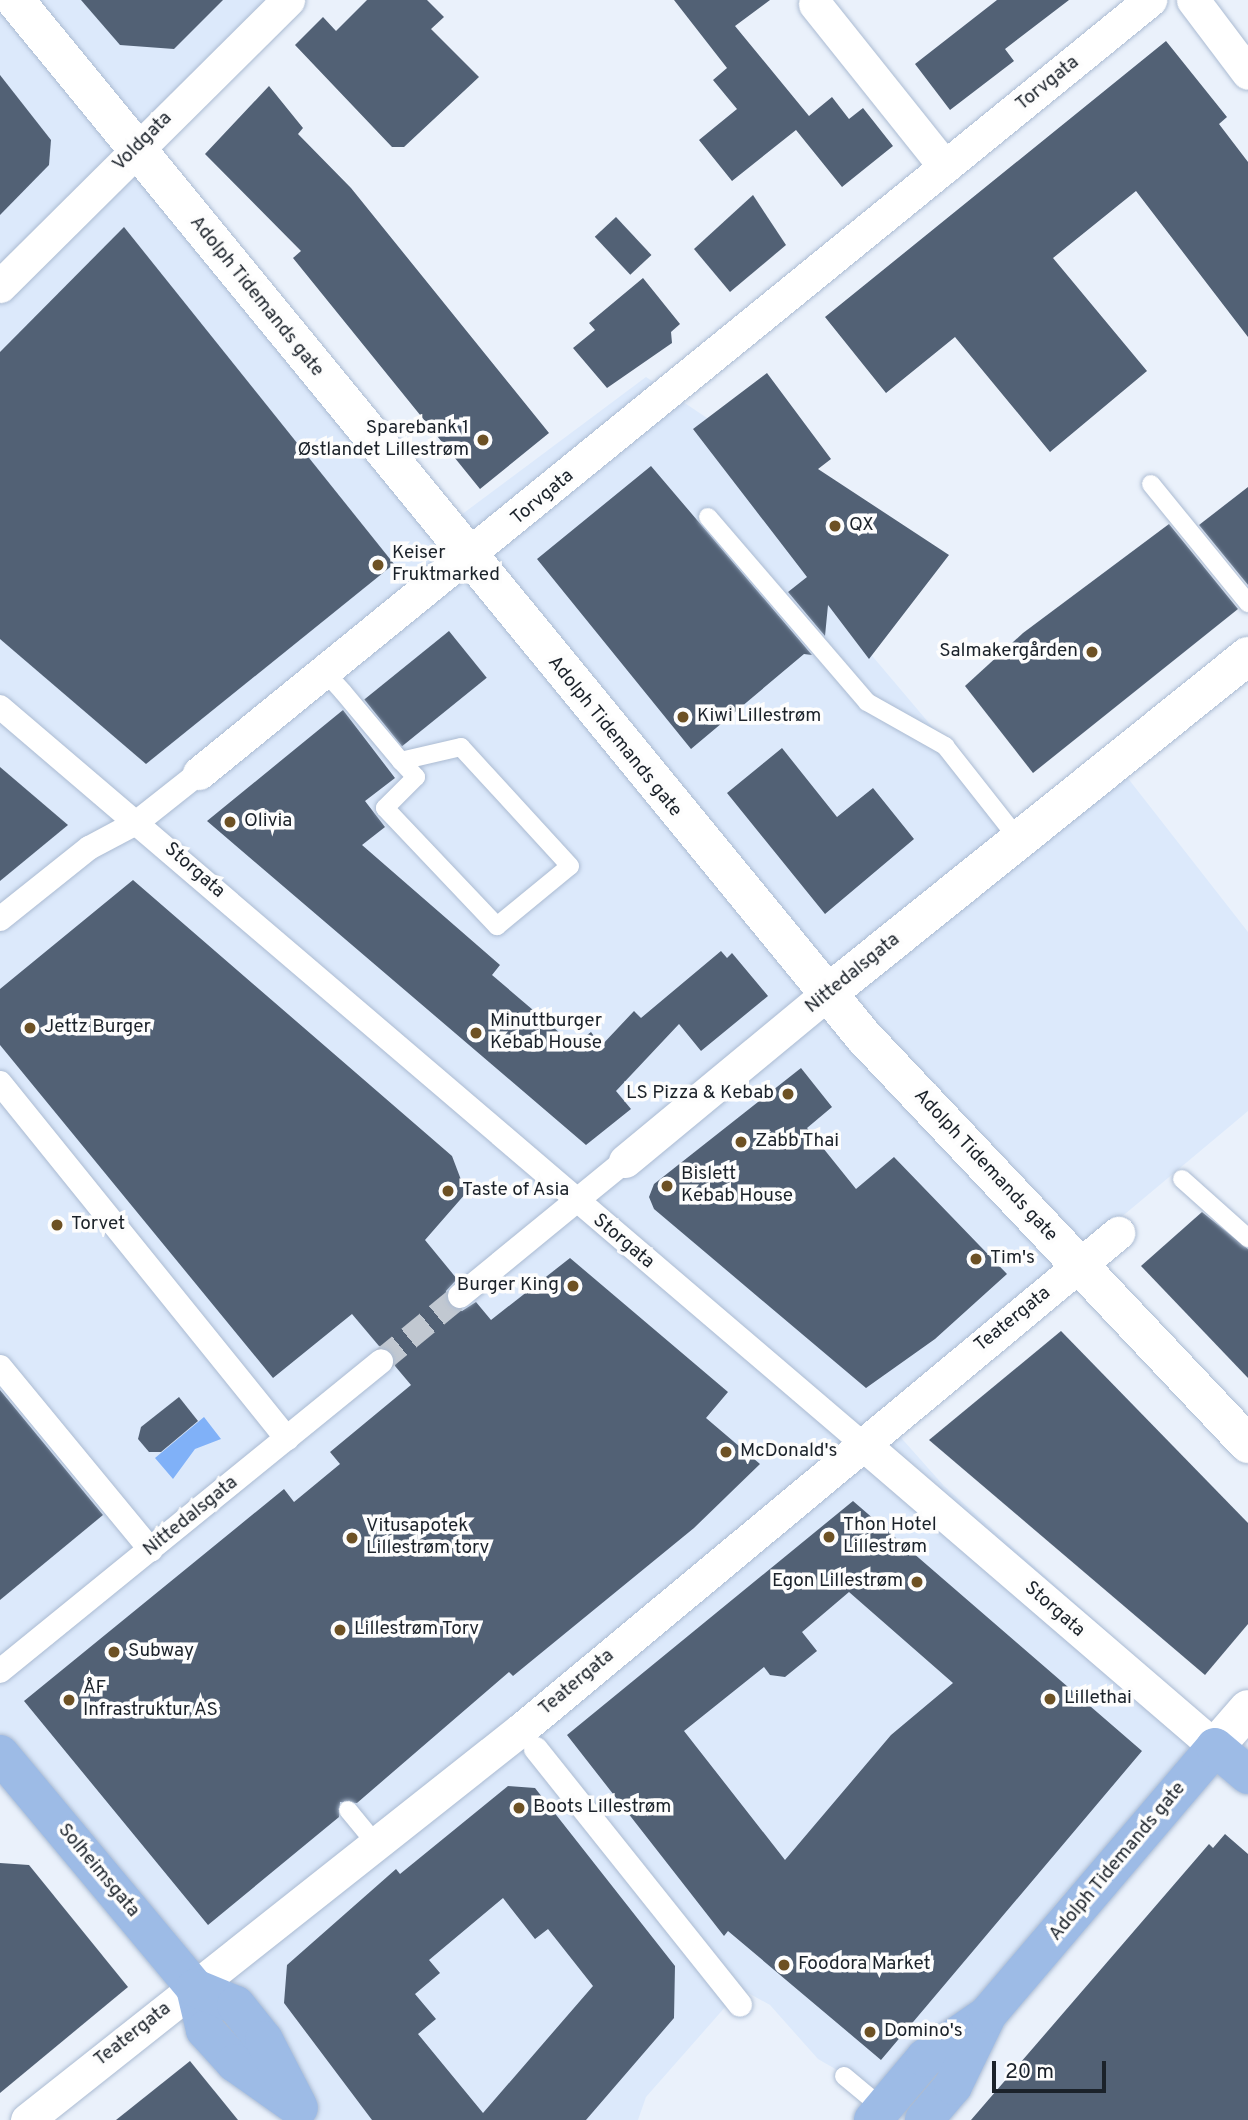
<!DOCTYPE html>
<html>
<head>
<meta charset="utf-8">
<style>
  body { margin:0 }
  #map { position:relative; width:1248px; height:2120px; overflow:hidden; background:#eaf1fb; font-family:Overpass,sans-serif }
  div>[style] { position:absolute }
  [style*='--x'] { left:calc(var(--x)*1px); top:calc(var(--y)*1px); width:calc(var(--w)*1px); rotate:calc(var(--a)*1deg) }
  .built>* { inset:0; background:#dce9fb }
  .water>* { inset:0; background:#80b1f8 }
  .building>* { inset:0; background:#526175; transform-origin:0 0 }
  .pedestrian-tunnel>* { height:24px; margin-top:-12px; transform-origin:0; background:repeating-linear-gradient(90deg,#c1c8d1 0 24px,transparent 0 36px) }
  .roads { filter:drop-shadow(0 0 2px #abbbd2) drop-shadow(0 0 2px #abbbd2) }
  .service>* { height:18px; margin:-9px; padding:0 9px; transform-origin:9px; border-radius:9px; background:#fff }
  .pedestrian>* { height:24px; margin:-12px; padding:0 12px; transform-origin:12px; border-radius:12px; background:#fff }
  .minor>* { height:33px; margin:-16.5px; padding:0 16.5px; transform-origin:16.5px; border-radius:16.5px; background:#fff }
  .tertiary>* { height:38px; margin:-19px; padding:0 19px; transform-origin:19px; border-radius:19px; background:#fff }
  .secondary>* { height:38px; margin:-19px; padding:0 19px; transform-origin:19px; border-radius:19px; background:#fff }
  .primary>* { height:38px; margin:-19px; padding:0 19px; transform-origin:19px; border-radius:19px; background:#9dbbe6 }
  .dots>* { width:19px; height:19px; translate:-50% -50%; box-sizing:border-box; border:4px solid #fdfdfd; border-radius:50% }
  span { translate:-50% -50%; white-space:nowrap; text-align:center; line-height:1.15; -webkit-text-stroke:7px #fdfdfd; paint-order:stroke }
  .street-label { font-size:19px; color:#1b222a }
  .poi-label { font-size:19px; color:#1b222a }
  .right { translate:-100% -50%; text-align:right }
  .left { translate:0 -50%; text-align:left }
  .scale { position:absolute; left:992px; top:2061px; width:114px; height:32px; box-sizing:border-box; border:4px solid #1b222a; border-top:0; padding-left:9px; font-size:21px; line-height:24px; white-space:nowrap; color:#1b222a; -webkit-text-stroke:5px #fdfdfd; paint-order:stroke }
</style>
</head>
<body>
<div id="map">
  <div class="built">
    <i style="clip-path:polygon(0 0,289px 0,145px 149px,453px 521px,646px 377px,707px 418px,762px 482px,852px 632px,1011px 820px,1116px 763px,1248px 932px,1248px 1111px,1039px 1286px,896px 1432px,944px 1486px,1190px 1705px,1190px 1743px,1176px 1775px,1127px 1838px,1060px 1897px,1021px 1954px,891px 2101px,818px 2059px,770px 2005px,741px 1989px,646px 2097px,638px 2120px,284px 2120px,0 1778px)"></i>
  </div>
  <div class="water">
    <i style="clip-path:polygon(204px 1417px,221px 1439px,195px 1449px,173px 1479px,155px 1458px)"></i>
  </div>
  <div class="building">
    <i style="clip-path:polygon(81px 0,223px 0,174px 49px,120px 45px)"></i>
    <i style="clip-path:polygon(367px 0,427px 0,444px 17px,431px 29px,479px 77px,404px 147px,392px 147px,295px 45px,323px 17px,336px 31px)"></i>
    <i style="clip-path:polygon(674px 0,770px 0,735px 26px,809px 116px,832px 97px,849px 119px,863px 108px,893px 146px,842px 187px,796px 130px,732px 181px,699px 140px,737px 109px,713px 80px,727px 68px)"></i>
    <i style="clip-path:polygon(997px 0,1069px 0,1005px 49px,1014px 61px,950px 110px,915px 64px)"></i>
    <i style="clip-path:polygon(1166px 41px,1227px 117px,1219px 124px,1248px 162px,1248px 337px,1136px 191px,1053px 258px,1147px 371px,1050px 452px,955px 337px,886px 393px,825px 317px)"></i>
    <i style="clip-path:polygon(0 75px,51px 140px,49px 165px,0 215px)"></i>
    <i style="clip-path:polygon(269px 86px,303px 128px,298px 134px,351px 188px,549px 433px,480px 489px,293px 258px,301px 251px,205px 154px)"></i>
    <i style="clip-path:polygon(753px 195px,786px 245px,730px 292px,694px 249px)"></i>
    <i style="left:616px;top:217px;width:52px;height:29px;rotate:47deg"></i>
    <i style="clip-path:polygon(124px 227px,394px 564px,146px 764px,0 639px,0 352px)"></i>
    <i style="clip-path:polygon(643px 278px,680px 324px,671px 332px,672px 343px,607px 388px,573px 348px,595px 330px,589px 323px)"></i>
    <i style="clip-path:polygon(767px 373px,831px 459px,818px 469px,949px 555px,869px 659px,828px 605px,825px 636px,788px 592px,807px 577px,693px 429px)"></i>
    <i style="clip-path:polygon(651px 466px,812px 655px,804px 654px,691px 749px,537px 559px)"></i>
    <i style="clip-path:polygon(1248px 487px,1248px 585px,1199px 525px)"></i>
    <i style="clip-path:polygon(1169px 524px,1238px 609px,1033px 773px,965px 686px,1023px 633px)"></i>
    <i style="left:449px;top:631px;width:60px;height:109px;rotate:51deg"></i>
    <i style="clip-path:polygon(343px 710px,395px 778px,365px 801px,385px 827px,362px 845px,500px 965px,492px 975px,574px 1045px,591px 1032px,601px 1046px,634px 1011px,641px 1018px,721px 951px,727px 958px,732px 953px,768px 996px,701px 1051px,679px 1024px,616px 1091px,631px 1109px,586px 1145px,207px 821px)"></i>
    <i style="clip-path:polygon(782px 748px,837px 817px,873px 788px,914px 839px,825px 914px,727px 793px)"></i>
    <i style="clip-path:polygon(0 767px,68px 825px,0 881px)"></i>
    <i style="clip-path:polygon(133px 880px,452px 1156px,466px 1193px,425px 1240px,457px 1279px,446px 1291px,449px 1306px,462px 1311px,476px 1302px,491px 1320px,570px 1258px,728px 1392px,706px 1418px,760px 1464px,694px 1528px,513px 1676px,509px 1672px,357px 1803px,340px 1802px,339px 1817px,208px 1925px,24px 1701px,284px 1489px,294px 1502px,340px 1464px,330px 1452px,411px 1385px,395px 1366px,392px 1351px,379px 1346px,352px 1314px,273px 1378px,0 1045px,0 989px)"></i>
    <i style="clip-path:polygon(801px 1068px,832px 1107px,807px 1128px,856px 1189px,894px 1157px,1007px 1274px,935px 1339px,866px 1388px,654px 1209px,649px 1197px,654px 1184px)"></i>
    <i style="clip-path:polygon(1202px 1212px,1248px 1249px,1248px 1378px,1141px 1266px)"></i>
    <i style="clip-path:polygon(1061px 1331px,1248px 1523px,1248px 1624px,1205px 1675px,929px 1440px)"></i>
    <i style="clip-path:polygon(0 1390px,103px 1515px,0 1600px)"></i>
    <i style="clip-path:polygon(179px 1397px,198px 1421px,161px 1452px,149px 1452px,138px 1439px,141px 1427px)"></i>
    <i style="clip-path:polygon(evenodd,853px 1501px,1142px 1751px,881px 2060px,728px 1931px,724px 1936px,567px 1735px,853px 1501px,849px 1592px,953px 1683px,891px 1735px,785px 1860px,684px 1731px,764px 1667px,770px 1675px,785px 1677px,817px 1651px,802px 1632px,849px 1592px)"></i>
    <i style="clip-path:polygon(evenodd,508px 1786px,535px 1788px,675px 1966px,674px 2018px,586px 2120px,372px 2120px,284px 2003px,287px 1965px,396px 1869px,400px 1874px,508px 1786px,503px 1898px,535px 1939px,548px 1929px,593px 1986px,483px 2113px,418px 2034px,436px 2019px,415px 1994px,440px 1973px,429px 1960px,503px 1898px)"></i>
    <i style="clip-path:polygon(1225px 1834px,1248px 1854px,1248px 2120px,971px 2120px,1209px 1844px,1213px 1848px)"></i>
    <i style="clip-path:polygon(0 1863px,29px 1865px,128px 1987px,0 2093px)"></i>
    <i style="clip-path:polygon(190px 2061px,238px 2120px,116px 2120px)"></i>
  </div>
  <div class="pedestrian-tunnel">
    <i style="--x:381;--y:1361;--w:102;--a:-39.4"></i>
  </div>
  <div class="roads">
    <div class="service">
      <i style="--x:1151;--y:484;--w:154;--a:50.8"></i>
      <i style="--x:708;--y:517;--w:244;--a:49.3"></i>
      <i style="--x:867;--y:702;--w:90;--a:29.4"></i>
      <i style="--x:945;--y:746;--w:120;--a:51.8"></i>
      <i style="--x:325;--y:672;--w:27;--a:48"></i>
      <i style="--x:343;--y:692;--w:90;--a:50"></i>
      <i style="--x:401;--y:761;--w:22;--a:47"></i>
      <i style="--x:416;--y:777;--w:44;--a:135"></i>
      <i style="--x:385;--y:808;--w:163;--a:46.5"></i>
      <i style="--x:497;--y:926;--w:94;--a:-39.4"></i>
      <i style="--x:570;--y:866;--w:161;--a:-132.5"></i>
      <i style="--x:461;--y:747;--w:62;--a:166.9"></i>
      <i style="--x:1182;--y:1179;--w:89;--a:41.8"></i>
      <i style="--x:348;--y:1810;--w:44;--a:50.5"></i>
      <i style="--x:844;--y:2076;--w:55;--a:39.8"></i>
    </div>
    <div class="pedestrian">
      <i style="--x:0;--y:707;--w:1135;--a:40.5"></i>
      <i style="--x:0;--y:919;--w:114;--a:-38.6"></i>
      <i style="--x:89;--y:848;--w:53;--a:-28"></i>
      <i style="--x:136;--y:823;--w:80;--a:-38.4"></i>
      <i style="--x:0;--y:1083;--w:457;--a:51.1"></i>
      <i style="--x:460;--y:1296;--w:213;--a:-39.3"></i>
      <i style="--x:0;--y:1367;--w:237;--a:50.5"></i>
      <i style="--x:0;--y:1671;--w:491;--a:-39.1"></i>
      <i style="--x:536;--y:1749;--w:327;--a:51.4"></i>
    </div>
    <div class="minor">
      <i style="--x:1193;--y:0;--w:91;--a:53"></i>
      <i style="--x:815;--y:4;--w:208;--a:51.4"></i>
      <i style="--x:0;--y:286;--w:406;--a:-44.8"></i>
      <i style="--x:199;--y:773;--w:1226;--a:-39.11"></i>
      <i style="--x:625;--y:1161;--w:262;--a:-39.6"></i>
      <i style="--x:863;--y:1444;--w:464;--a:40.7"></i>
      <i style="--x:27;--y:2120;--w:629;--a:-38.35"></i>
      <i style="--x:520;--y:1730;--w:778;--a:-39.73"></i>
    </div>
    <div class="tertiary">
      <i style="--x:827;--y:994;--w:540;--a:-38.76"></i>
    </div>
    <div class="secondary">
      <i style="--x:15;--y:0;--w:1339;--a:50.7"></i>
      <i style="--x:863;--y:1036;--w:561;--a:46.66"></i>
      <i style="--x:1215;--y:1747;--w:50;--a:-49"></i>
    </div>
    <div class="primary">
      <i style="--x:0;--y:1754;--w:305;--a:50.2"></i>
      <i style="--x:195;--y:1988;--w:43;--a:76.6"></i>
      <i style="--x:205;--y:2030;--w:45;--a:47.7"></i>
      <i style="--x:235;--y:2063;--w:78;--a:35.1"></i>
      <i style="--x:195;--y:1988;--w:44;--a:22.5"></i>
      <i style="--x:236;--y:2005;--w:45;--a:51.3"></i>
      <i style="--x:264;--y:2040;--w:72;--a:62.7"></i>
      <i style="--x:873;--y:2120;--w:81;--a:-50"></i>
      <i style="--x:925;--y:2058;--w:70;--a:-34.6"></i>
      <i style="--x:924;--y:2120;--w:45;--a:-49.5"></i>
      <i style="--x:953;--y:2086;--w:80;--a:-64.1"></i>
      <i style="--x:988;--y:2014;--w:350;--a:-49.6"></i>
      <i style="--x:1215;--y:1747;--w:43;--a:40.3"></i>
    </div>
  </div>
  <div class="dots">
    <i style="left:483px;top:440px;background:#6d5124"></i>
    <i style="left:835px;top:526px;background:#6d5124"></i>
    <i style="left:378px;top:565px;background:#6d5124"></i>
    <i style="left:1092px;top:652px;background:#6d5124"></i>
    <i style="left:683px;top:717px;background:#6d5124"></i>
    <i style="left:230px;top:822px;background:#6d5124"></i>
    <i style="left:30px;top:1028px;background:#6d5124"></i>
    <i style="left:476px;top:1033px;background:#6d5124"></i>
    <i style="left:788px;top:1094px;background:#6d5124"></i>
    <i style="left:741px;top:1142px;background:#6d5124"></i>
    <i style="left:667px;top:1186px;background:#6d5124"></i>
    <i style="left:448px;top:1191px;background:#6d5124"></i>
    <i style="left:57px;top:1225px;background:#6d5124"></i>
    <i style="left:976px;top:1259px;background:#6d5124"></i>
    <i style="left:573px;top:1286px;background:#6d5124"></i>
    <i style="left:726px;top:1452px;background:#6d5124"></i>
    <i style="left:829px;top:1537px;background:#6d5124"></i>
    <i style="left:352px;top:1538px;background:#6d5124"></i>
    <i style="left:917px;top:1582px;background:#6d5124"></i>
    <i style="left:340px;top:1630px;background:#6d5124"></i>
    <i style="left:114px;top:1652px;background:#6d5124"></i>
    <i style="left:1050px;top:1699px;background:#6d5124"></i>
    <i style="left:69px;top:1700px;background:#6d5124"></i>
    <i style="left:519px;top:1808px;background:#6d5124"></i>
    <i style="left:784px;top:1965px;background:#6d5124"></i>
    <i style="left:870px;top:2032px;background:#6d5124"></i>
  </div>
  <div class="street-label">
    <span style="left:1048px;top:84px;rotate:-39deg">Torvgata</span>
    <span style="left:143px;top:142px;rotate:-45deg">Voldgata</span>
    <span style="left:256px;top:297px;rotate:51deg">Adolph Tidemands gate</span>
    <span style="left:543px;top:498px;rotate:-40deg">Torvgata</span>
    <span style="left:614px;top:737px;rotate:51deg">Adolph Tidemands gate</span>
    <span style="left:194px;top:871px;rotate:41deg">Storgata</span>
    <span style="left:853px;top:974px;rotate:-39deg">Nittedalsgata</span>
    <span style="left:985px;top:1166px;rotate:47deg">Adolph Tidemands gate</span>
    <span style="left:623px;top:1242px;rotate:40deg">Storgata</span>
    <span style="left:1013px;top:1320px;rotate:-39deg">Teatergata</span>
    <span style="left:191px;top:1517px;rotate:-39deg">Nittedalsgata</span>
    <span style="left:1054px;top:1610px;rotate:41deg">Storgata</span>
    <span style="left:577px;top:1683px;rotate:-40deg">Teatergata</span>
    <span style="left:1118px;top:1862px;rotate:-50deg">Adolph Tidemands gate</span>
    <span style="left:98px;top:1871px;rotate:50deg">Solheimsgata</span>
    <span style="left:133px;top:2035px;rotate:-38deg">Teatergata</span>
  </div>
  <div class="poi-label">
    <span class="right" style="left:469px;top:440px">Sparebank 1<br>Østlandet Lillestrøm</span>
    <span class="left" style="left:849px;top:526px">QX</span>
    <span class="left" style="left:392px;top:565px">Keiser<br>Fruktmarked</span>
    <span class="right" style="left:1078px;top:652px">Salmakergården</span>
    <span class="left" style="left:697px;top:717px">Kiwi Lillestrøm</span>
    <span class="left" style="left:244px;top:822px">Olivia</span>
    <span class="left" style="left:490px;top:1033px">Minuttburger<br>Kebab House</span>
    <span class="left" style="left:44px;top:1028px">Jettz Burger</span>
    <span class="right" style="left:774px;top:1094px">LS Pizza &amp; Kebab</span>
    <span class="left" style="left:755px;top:1142px">Zabb Thai</span>
    <span class="left" style="left:681px;top:1186px">Bislett<br>Kebab House</span>
    <span class="left" style="left:462px;top:1191px">Taste of Asia</span>
    <span class="left" style="left:71px;top:1225px">Torvet</span>
    <span class="left" style="left:990px;top:1259px">Tim's</span>
    <span class="right" style="left:559px;top:1286px">Burger King</span>
    <span class="left" style="left:740px;top:1452px">McDonald's</span>
    <span class="left" style="left:843px;top:1537px">Thon Hotel<br>Lillestrøm</span>
    <span class="left" style="left:366px;top:1538px">Vitusapotek<br>Lillestrøm torv</span>
    <span class="right" style="left:903px;top:1582px">Egon Lillestrøm</span>
    <span class="left" style="left:354px;top:1630px">Lillestrøm Torv</span>
    <span class="left" style="left:128px;top:1652px">Subway</span>
    <span class="left" style="left:83px;top:1700px">ÅF<br>Infrastruktur AS</span>
    <span class="left" style="left:1064px;top:1699px">Lillethai</span>
    <span class="left" style="left:533px;top:1808px">Boots Lillestrøm</span>
    <span class="left" style="left:798px;top:1965px">Foodora Market</span>
    <span class="left" style="left:884px;top:2032px">Domino's</span>
  </div>
  <div class="scale">20 m</div>
</div>
</body>
</html>
